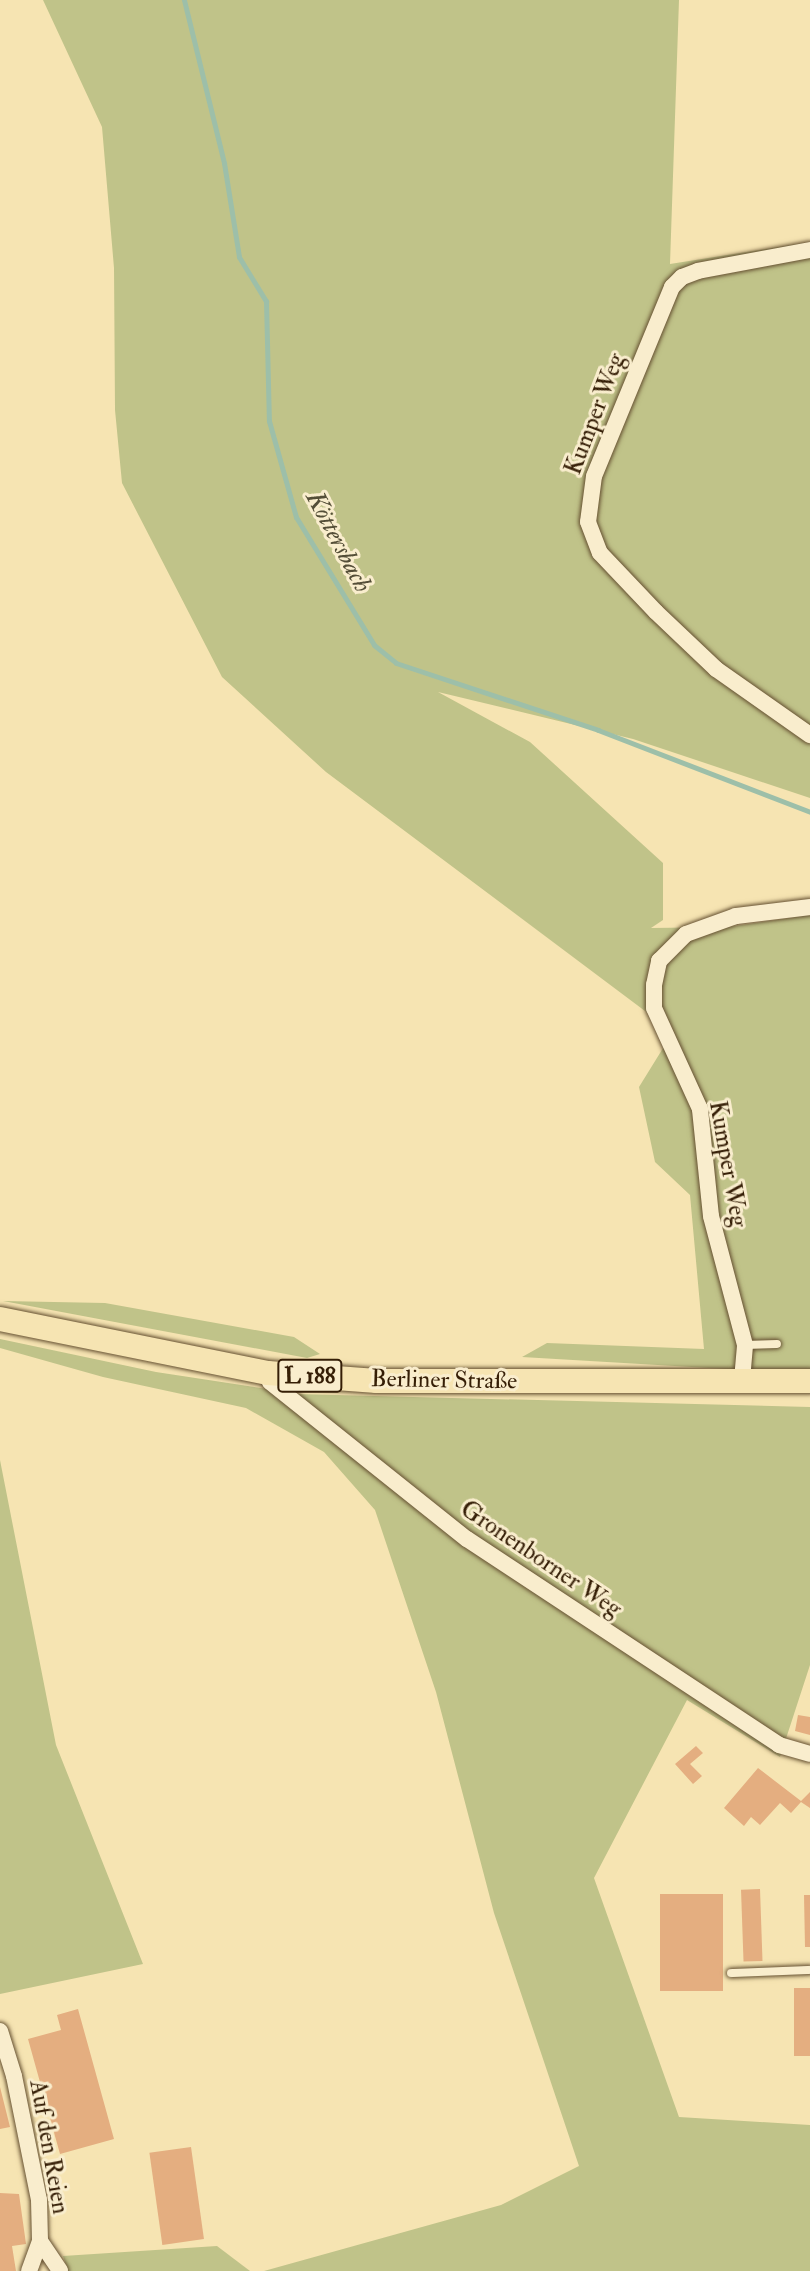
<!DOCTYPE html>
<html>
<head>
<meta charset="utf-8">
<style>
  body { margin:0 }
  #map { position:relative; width:810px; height:2271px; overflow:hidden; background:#f6e4b2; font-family:"IM FELL Double Pica",serif }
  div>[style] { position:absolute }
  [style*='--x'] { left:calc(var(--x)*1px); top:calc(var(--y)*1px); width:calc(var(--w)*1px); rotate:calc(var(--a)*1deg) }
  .green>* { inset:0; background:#c0c389 }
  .stream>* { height:5px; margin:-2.5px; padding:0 2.5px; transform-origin:2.5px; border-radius:2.5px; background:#9dbfa9 }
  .building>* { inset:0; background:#e4ae80; transform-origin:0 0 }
  .roads { filter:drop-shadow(0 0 2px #655031) drop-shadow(0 0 2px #655031) }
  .service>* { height:8px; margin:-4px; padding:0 4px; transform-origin:4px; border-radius:4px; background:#f9edcd }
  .minor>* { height:16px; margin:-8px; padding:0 8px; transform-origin:8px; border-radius:8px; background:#f9edcd }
  .primary>* { height:24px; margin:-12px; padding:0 12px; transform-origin:12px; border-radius:12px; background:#f6e4b2 }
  span { translate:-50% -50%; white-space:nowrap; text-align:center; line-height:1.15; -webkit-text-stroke:6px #f9edcd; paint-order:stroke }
  .shield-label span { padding:2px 5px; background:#f9edcd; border:2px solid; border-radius:5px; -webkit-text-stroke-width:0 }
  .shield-label { font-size:23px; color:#351e06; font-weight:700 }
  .street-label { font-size:24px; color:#351e06 }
  .water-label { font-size:26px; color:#544e37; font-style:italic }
</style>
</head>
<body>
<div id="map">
  <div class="green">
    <i style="clip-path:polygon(43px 0,679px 0,670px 264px,810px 242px,810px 798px,633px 739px,438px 692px,530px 742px,663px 863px,663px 920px,651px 928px,727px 927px,810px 915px,810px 1374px,522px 1357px,547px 1343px,704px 1349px,690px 1195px,655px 1162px,639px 1087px,673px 1032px,326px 772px,222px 677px,122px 483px,115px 410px,114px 268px,102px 127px)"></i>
    <i style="clip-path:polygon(3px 1301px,105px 1303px,294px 1337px,320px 1354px,307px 1358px)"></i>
    <i style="clip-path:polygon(0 1339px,156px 1372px,274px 1390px,337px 1443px,333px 1446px,351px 1434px,346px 1437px,296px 1394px,810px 1407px,810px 1665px,780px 1757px,687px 1700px,594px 1878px,679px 2117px,810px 2125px,810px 2271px,264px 2271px,501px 2205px,579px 2166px,494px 1913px,436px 1692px,375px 1510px,324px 1452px,246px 1408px,103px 1377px,0 1348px)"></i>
    <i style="clip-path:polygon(0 1460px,56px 1745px,143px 1964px,0 1994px)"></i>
    <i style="clip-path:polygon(217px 2246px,250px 2271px,68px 2271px,63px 2256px)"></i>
  </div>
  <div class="stream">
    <i style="--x:184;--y:0;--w:168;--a:76.2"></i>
    <i style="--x:224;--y:163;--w:95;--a:80.9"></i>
    <i style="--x:239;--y:257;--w:52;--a:58.5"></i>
    <i style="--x:266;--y:301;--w:120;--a:88.6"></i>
    <i style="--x:269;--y:421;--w:100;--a:74.3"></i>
    <i style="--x:296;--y:517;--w:150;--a:58.6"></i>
    <i style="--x:374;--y:645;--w:28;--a:39"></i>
    <i style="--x:396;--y:663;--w:213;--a:18.3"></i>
    <i style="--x:598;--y:730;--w:227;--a:21.1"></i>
  </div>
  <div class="building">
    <i style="clip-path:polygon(798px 1715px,810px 1717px,810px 1735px,795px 1731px)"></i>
    <i style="clip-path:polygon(696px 1746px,703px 1753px,690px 1764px,702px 1776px,693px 1784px,675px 1764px)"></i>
    <i style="clip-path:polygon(758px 1768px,801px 1801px,810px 1792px,810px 1808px,801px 1802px,791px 1813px,780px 1803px,760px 1825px,751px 1817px,744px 1826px,724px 1808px)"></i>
    <i style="left:760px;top:1889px;width:72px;height:19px;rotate:88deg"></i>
    <i style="left:660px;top:1894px;width:63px;height:97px"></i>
    <i style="clip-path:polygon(804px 1895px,810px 1895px,810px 1947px,805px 1947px)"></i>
    <i style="left:794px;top:1988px;width:16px;height:68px"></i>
    <i style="clip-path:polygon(78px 2009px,114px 2139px,60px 2154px,28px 2039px,61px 2030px,57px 2015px)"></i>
    <i style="clip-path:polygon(0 2087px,10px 2127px,0 2129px)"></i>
    <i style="left:191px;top:2147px;width:93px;height:42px;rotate:82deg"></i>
    <i style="clip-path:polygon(0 2193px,19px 2194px,26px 2244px,12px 2246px,16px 2271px,0 2271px)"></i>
  </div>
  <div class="roads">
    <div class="service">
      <i style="--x:745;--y:1345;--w:32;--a:-2"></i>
      <i style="--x:731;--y:1973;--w:79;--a:-2.2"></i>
    </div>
    <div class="minor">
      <i style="--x:810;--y:250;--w:114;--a:169.4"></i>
      <i style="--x:698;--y:271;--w:17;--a:159"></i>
      <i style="--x:682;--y:277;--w:14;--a:135"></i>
      <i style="--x:672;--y:287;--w:204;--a:112.4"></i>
      <i style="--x:594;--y:476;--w:46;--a:97.4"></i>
      <i style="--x:588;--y:522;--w:33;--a:69"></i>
      <i style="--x:600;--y:553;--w:81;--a:46.5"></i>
      <i style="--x:656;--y:612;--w:83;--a:43.5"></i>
      <i style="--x:716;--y:669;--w:115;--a:35.1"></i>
      <i style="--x:268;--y:1373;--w:9;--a:77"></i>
      <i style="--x:270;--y:1382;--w:252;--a:38.6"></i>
      <i style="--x:467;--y:1539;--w:374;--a:33.4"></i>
      <i style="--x:779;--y:1745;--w:32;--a:16"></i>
      <i style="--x:742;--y:1380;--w:35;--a:-85"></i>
      <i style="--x:745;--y:1345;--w:133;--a:-104.8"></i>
      <i style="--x:711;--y:1216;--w:108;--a:-95.9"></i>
      <i style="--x:700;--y:1109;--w:111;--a:-114.5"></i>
      <i style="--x:654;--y:1008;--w:23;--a:-90"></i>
      <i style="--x:654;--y:985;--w:25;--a:-78"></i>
      <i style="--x:659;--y:961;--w:38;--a:-45"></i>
      <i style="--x:686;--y:934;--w:53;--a:-19.8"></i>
      <i style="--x:736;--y:916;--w:75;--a:-6.9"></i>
      <i style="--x:0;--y:2031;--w:47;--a:72.7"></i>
      <i style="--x:14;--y:2076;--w:126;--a:78.6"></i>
      <i style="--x:39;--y:2200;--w:41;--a:88.6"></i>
      <i style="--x:40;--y:2241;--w:32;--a:110"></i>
      <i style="--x:40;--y:2241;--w:36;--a:56"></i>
    </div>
    <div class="primary">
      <i style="--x:0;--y:1319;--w:273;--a:11.4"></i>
      <i style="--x:268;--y:1373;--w:109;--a:4.2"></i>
      <i style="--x:377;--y:1381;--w:433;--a:0"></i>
    </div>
  </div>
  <div class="shield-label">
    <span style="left:310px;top:1376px">L 188</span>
  </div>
  <div class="street-label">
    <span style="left:595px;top:414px;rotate:-69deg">Kumper Weg</span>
    <span style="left:728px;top:1164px;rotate:80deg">Kumper Weg</span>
    <span style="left:444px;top:1380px;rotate:1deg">Berliner Straße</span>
    <span style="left:541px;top:1559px;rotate:34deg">Gronenborner Weg</span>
    <span style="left:49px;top:2147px;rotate:80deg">Auf den Reien</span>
  </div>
  <div class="water-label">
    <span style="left:338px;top:542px;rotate:62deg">Köttersbach</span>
  </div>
</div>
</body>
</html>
